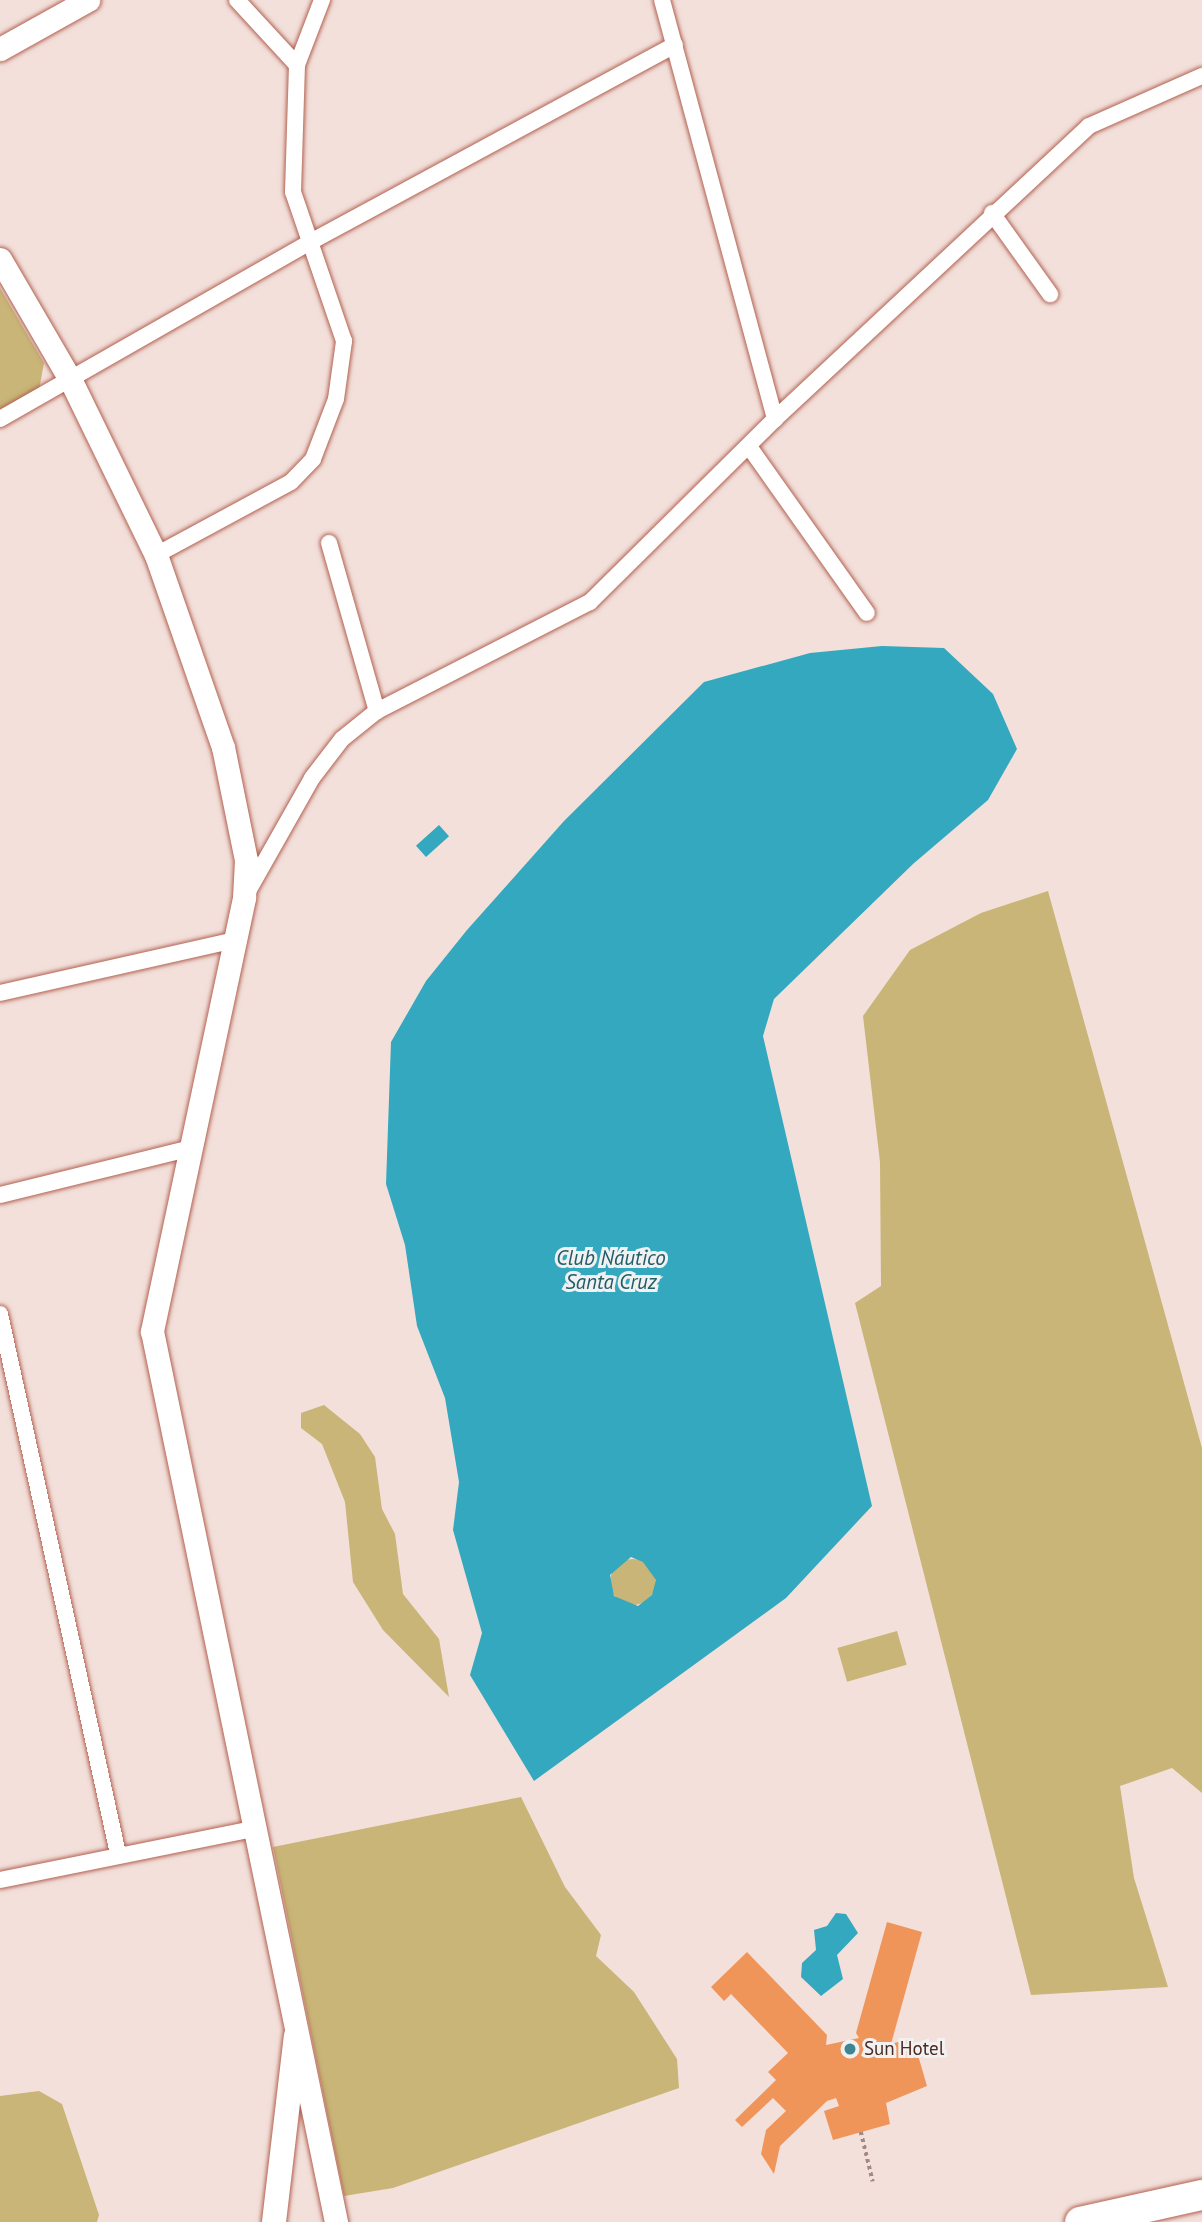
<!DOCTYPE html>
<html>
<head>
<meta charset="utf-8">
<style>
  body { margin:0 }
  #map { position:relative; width:1202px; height:2222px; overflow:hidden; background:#f3e0db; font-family:"PT Sans",sans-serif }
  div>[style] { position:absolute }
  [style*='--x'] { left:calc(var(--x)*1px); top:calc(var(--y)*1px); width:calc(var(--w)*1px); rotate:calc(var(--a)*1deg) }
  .green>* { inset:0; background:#c8b577; transform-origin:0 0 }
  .round { border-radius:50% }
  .water>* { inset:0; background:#33a8be; transform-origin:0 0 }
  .building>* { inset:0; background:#ef955a }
  .path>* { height:3.5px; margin-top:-1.75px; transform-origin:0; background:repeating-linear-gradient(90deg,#a38982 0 3.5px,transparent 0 7px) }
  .roads { filter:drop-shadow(0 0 2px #b26150) drop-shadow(0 0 2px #b26150) }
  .street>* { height:16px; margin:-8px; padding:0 8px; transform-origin:8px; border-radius:8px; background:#fff }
  .secondary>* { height:23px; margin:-11.5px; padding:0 11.5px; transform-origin:11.5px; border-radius:11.5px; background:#fff }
  .primary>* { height:24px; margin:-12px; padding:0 12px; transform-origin:12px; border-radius:12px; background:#fff }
  .highway>* { height:30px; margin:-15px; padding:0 15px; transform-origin:15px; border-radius:15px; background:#fff }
  .dots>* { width:19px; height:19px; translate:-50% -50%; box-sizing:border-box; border:4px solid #f1f1f1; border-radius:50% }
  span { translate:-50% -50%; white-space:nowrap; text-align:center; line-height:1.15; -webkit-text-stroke:6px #f1f1f1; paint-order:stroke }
  .poi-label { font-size:19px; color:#4c2921 }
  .left { translate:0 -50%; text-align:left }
  .water-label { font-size:21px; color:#205e6a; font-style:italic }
</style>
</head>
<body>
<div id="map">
  <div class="green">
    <i style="clip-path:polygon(0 288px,44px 363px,39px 390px,0 410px)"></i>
    <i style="clip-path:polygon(1048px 891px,1202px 1448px,1202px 1793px,1172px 1768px,1120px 1786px,1134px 1878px,1168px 1987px,1031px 1995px,855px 1303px,881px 1286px,880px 1162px,863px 1016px,910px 950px,981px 913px)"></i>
    <i style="clip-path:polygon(324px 1405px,360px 1434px,375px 1457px,382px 1509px,395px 1534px,403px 1594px,439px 1639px,449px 1697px,383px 1630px,353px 1582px,345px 1502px,322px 1444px,301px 1428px,301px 1413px)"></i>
    <i class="round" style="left:610px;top:1559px;width:46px;height:46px"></i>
    <i style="left:897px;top:1631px;width:35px;height:62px;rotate:74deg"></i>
    <i style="clip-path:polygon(521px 1797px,565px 1887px,601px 1935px,596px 1956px,634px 1992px,677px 2059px,679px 2088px,393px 2188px,344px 2196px,273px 1847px)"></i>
    <i style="clip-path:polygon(39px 2091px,62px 2104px,99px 2215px,97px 2222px,0 2222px,0 2096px)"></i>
  </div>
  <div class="water">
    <i style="clip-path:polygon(evenodd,882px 646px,944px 648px,993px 694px,1017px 749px,988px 800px,913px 864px,774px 999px,763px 1036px,872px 1506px,786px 1598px,534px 1781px,470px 1675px,482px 1633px,453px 1530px,459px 1482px,445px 1398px,417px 1326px,405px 1245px,386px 1184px,391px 1042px,426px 981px,467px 930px,564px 821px,704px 682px,810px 653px,882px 646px,631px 1557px,643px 1562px,656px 1580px,652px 1595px,638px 1606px,614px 1596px,610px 1575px,631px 1557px)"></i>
    <i style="left:439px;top:825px;width:15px;height:31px;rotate:48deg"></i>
    <i style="clip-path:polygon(836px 1913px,846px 1914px,858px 1933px,837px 1955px,843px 1979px,821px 1996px,801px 1977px,802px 1963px,816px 1950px,814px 1930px,827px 1926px)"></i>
  </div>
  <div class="building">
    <i style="clip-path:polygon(887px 1922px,922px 1932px,891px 2044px,913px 2038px,927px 2086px,886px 2103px,890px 2124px,833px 2140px,824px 2111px,839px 2106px,836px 2098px,827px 2101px,780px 2146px,774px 2174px,761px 2154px,766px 2130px,786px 2111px,773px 2098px,742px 2127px,735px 2120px,776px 2080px,768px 2072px,788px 2053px,731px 1994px,724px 2001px,711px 1987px,747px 1952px,827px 2035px,826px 2045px,859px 2038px,856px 2033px)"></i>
  </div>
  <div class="path">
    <i style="--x:861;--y:2132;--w:51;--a:76.5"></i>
  </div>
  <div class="roads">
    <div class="street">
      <i style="--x:237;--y:0;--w:88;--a:47.3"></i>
      <i style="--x:662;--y:0;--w:434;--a:74.9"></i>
      <i style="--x:992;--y:213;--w:100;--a:54.4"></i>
      <i style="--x:0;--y:419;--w:364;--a:-29.7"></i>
      <i style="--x:316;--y:239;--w:408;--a:-28.4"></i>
      <i style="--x:750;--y:448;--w:202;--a:54.7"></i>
      <i style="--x:329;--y:543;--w:175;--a:74.1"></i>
      <i style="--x:156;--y:555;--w:153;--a:-28.4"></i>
      <i style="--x:291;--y:482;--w:32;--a:-46"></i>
      <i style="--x:313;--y:459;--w:64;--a:-69"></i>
      <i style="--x:336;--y:399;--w:59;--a:-82.1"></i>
      <i style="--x:344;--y:341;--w:157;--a:-108.9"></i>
      <i style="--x:293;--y:192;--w:127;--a:-88.2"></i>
      <i style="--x:297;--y:65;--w:70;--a:-69"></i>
      <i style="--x:247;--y:893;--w:132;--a:-60.5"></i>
      <i style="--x:312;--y:778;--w:49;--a:-52.4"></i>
      <i style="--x:342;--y:739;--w:45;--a:-38.7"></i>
      <i style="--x:377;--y:711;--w:239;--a:-27.1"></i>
      <i style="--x:590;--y:602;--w:260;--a:-44.7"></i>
      <i style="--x:775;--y:419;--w:429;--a:-43"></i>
      <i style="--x:1089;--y:126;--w:124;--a:-23.9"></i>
      <i style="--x:0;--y:993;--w:241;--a:-12.7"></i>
      <i style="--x:0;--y:1195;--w:198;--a:-13.8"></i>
      <i style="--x:0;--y:1314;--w:553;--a:77.67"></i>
      <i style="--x:0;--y:1880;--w:262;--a:-11.4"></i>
    </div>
    <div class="secondary">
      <i style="--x:0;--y:49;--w:101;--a:-29.1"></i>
      <i style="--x:0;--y:259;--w:141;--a:59.8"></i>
      <i style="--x:71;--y:381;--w:194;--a:64"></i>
      <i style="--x:156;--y:555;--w:203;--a:70.8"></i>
      <i style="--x:223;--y:747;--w:115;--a:78.5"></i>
      <i style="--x:246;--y:860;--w:38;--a:93"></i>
      <i style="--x:244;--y:898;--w:443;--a:102"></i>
      <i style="--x:152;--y:1331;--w:910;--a:78.33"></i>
    </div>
    <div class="primary">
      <i style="--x:274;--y:2222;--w:187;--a:-83.3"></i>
    </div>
    <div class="highway">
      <i style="--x:1080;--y:2222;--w:125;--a:-12.5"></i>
    </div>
  </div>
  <div class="dots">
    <i style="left:850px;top:2049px;background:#418593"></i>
  </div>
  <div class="poi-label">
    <span class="left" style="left:864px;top:2049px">Sun Hotel</span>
  </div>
  <div class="water-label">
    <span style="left:611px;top:1270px">Club Náutico<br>Santa Cruz</span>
  </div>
</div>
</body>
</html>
